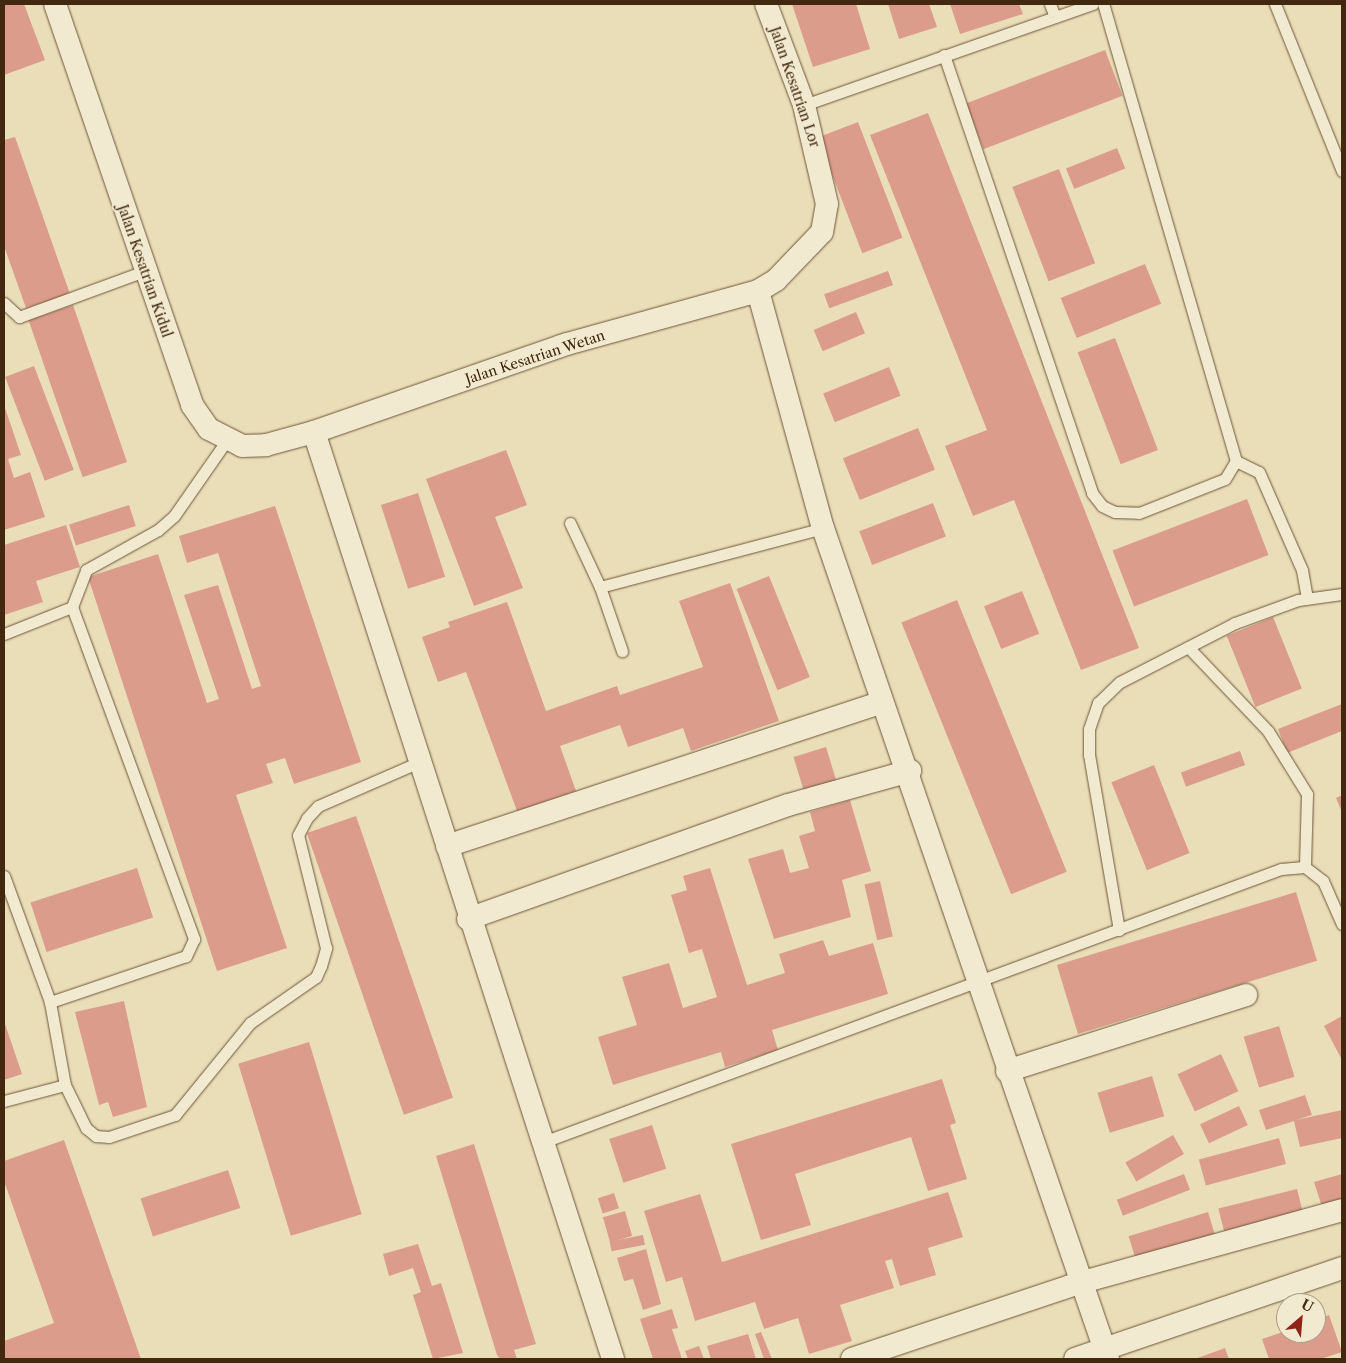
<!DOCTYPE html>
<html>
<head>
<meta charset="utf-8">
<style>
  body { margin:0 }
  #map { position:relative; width:1346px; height:1363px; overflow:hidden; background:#eadeb8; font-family:"Libre Caslon Text",serif }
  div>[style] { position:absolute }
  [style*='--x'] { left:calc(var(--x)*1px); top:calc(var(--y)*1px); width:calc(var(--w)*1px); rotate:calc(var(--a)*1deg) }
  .building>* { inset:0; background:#dc9c8c; transform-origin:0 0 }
  .roads { filter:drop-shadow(0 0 1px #6c5639) drop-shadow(0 0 1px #6c5639) }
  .service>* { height:11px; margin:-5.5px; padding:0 5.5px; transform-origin:5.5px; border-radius:5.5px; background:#f1ead1 }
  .minor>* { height:22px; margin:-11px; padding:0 11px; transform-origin:11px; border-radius:11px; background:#f1ead1 }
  span { translate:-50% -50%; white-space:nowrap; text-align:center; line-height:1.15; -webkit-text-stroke:4px #f1ead1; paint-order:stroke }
  .street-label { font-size:14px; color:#42280f }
  .frame { position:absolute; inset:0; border:5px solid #42280f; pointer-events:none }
  .north { position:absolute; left:1276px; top:1293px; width:50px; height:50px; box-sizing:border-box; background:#f1ead1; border:1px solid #ab9c83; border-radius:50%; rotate:27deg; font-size:14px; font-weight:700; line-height:20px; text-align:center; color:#42280f }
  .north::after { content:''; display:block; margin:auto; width:18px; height:22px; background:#8f2418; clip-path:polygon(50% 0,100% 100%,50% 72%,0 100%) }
</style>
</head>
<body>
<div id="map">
  <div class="building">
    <i style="clip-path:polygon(4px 4px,24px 4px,45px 60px,4px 75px)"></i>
    <i style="clip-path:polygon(792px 4px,856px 4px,870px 49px,813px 67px)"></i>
    <i style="clip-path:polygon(888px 4px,929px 4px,937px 27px,899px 39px)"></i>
    <i style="clip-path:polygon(950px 4px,1019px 4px,1023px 14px,960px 34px)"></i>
    <i style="left:1105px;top:50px;width:49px;height:149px;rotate:69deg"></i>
    <i style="clip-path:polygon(928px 113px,1139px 648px,1081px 670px,1014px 500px,973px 516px,945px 446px,987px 430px,870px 135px)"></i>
    <i style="left:858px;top:122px;width:124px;height:43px;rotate:69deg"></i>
    <i style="clip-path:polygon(15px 137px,70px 294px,26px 308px,4px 246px,4px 140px)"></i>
    <i style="left:1117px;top:148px;width:22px;height:55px;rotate:68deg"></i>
    <i style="left:1059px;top:169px;width:101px;height:50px;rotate:69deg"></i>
    <i style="left:1145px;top:264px;width:43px;height:91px;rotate:68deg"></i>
    <i style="left:888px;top:271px;width:15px;height:68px;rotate:70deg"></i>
    <i style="left:73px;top:305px;width:166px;height:47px;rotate:71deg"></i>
    <i style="left:856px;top:312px;width:23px;height:46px;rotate:67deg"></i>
    <i style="left:1115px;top:338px;width:120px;height:40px;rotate:69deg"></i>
    <i style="left:34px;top:366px;width:111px;height:31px;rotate:69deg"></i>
    <i style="left:889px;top:367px;width:31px;height:71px;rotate:68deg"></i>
    <i style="clip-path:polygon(4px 405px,21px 455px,8px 459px,14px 478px,30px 472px,45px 517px,4px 530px)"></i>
    <i style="left:918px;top:428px;width:45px;height:81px;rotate:68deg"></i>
    <i style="clip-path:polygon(506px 450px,527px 505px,495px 517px,523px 588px,474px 606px,426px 479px)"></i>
    <i style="left:418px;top:493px;width:88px;height:39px;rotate:72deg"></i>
    <i style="left:1247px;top:499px;width:60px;height:144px;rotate:69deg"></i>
    <i style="left:933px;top:503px;width:36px;height:79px;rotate:69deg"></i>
    <i style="left:129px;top:505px;width:22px;height:63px;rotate:72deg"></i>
    <i style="clip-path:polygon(275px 506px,361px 762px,294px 784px,285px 758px,266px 764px,273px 783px,236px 795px,287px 948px,217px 971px,88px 577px,158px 554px,207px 703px,219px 699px,184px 595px,218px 585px,252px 689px,261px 686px,218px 553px,187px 563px,179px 536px)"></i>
    <i style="clip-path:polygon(66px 525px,80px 567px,36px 581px,43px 602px,4px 615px,4px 545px)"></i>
    <i style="left:769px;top:576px;width:109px;height:35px;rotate:68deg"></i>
    <i style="clip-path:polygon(730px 583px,779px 721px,691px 751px,683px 728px,628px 747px,620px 725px,560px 746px,576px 791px,517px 811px,466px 672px,438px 682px,422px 637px,450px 627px,448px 622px,507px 602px,546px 711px,617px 686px,620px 695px,703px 667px,679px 601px)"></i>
    <i style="left:1022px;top:591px;width:46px;height:41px;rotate:68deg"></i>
    <i style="left:957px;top:600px;width:293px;height:60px;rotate:68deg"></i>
    <i style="left:1273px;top:617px;width:77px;height:50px;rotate:68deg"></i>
    <i style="clip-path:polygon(1342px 704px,1342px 731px,1287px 753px,1278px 729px)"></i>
    <i style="left:826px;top:747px;width:37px;height:34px;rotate:73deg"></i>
    <i style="left:1240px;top:751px;width:15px;height:63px;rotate:70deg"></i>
    <i style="left:1154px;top:765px;width:95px;height:46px;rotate:68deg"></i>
    <i style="clip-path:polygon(1342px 795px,1342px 812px,1336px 798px)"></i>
    <i style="clip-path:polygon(850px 800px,871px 871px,842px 880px,851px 917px,774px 939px,748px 859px,783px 849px,790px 873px,809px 868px,799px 836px,815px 831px,810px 812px)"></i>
    <i style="left:356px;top:816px;width:298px;height:52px;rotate:71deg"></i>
    <i style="left:137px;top:868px;width:52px;height:112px;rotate:72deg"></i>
    <i style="clip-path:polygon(710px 868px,747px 985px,785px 973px,779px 954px,823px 940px,829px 956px,873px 943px,888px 994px,772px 1030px,778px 1050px,725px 1067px,721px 1052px,613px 1085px,598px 1037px,637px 1025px,622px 977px,669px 963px,683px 1008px,717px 997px,702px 949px,689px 953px,671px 895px,687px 890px,683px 876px)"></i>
    <i style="left:880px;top:881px;width:57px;height:16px;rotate:77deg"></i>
    <i style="left:1296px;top:892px;width:72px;height:250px;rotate:73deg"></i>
    <i style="clip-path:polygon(124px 1001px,147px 1107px,113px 1117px,108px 1102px,99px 1105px,75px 1012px)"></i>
    <i style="clip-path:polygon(1342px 1016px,1342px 1060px,1324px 1026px)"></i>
    <i style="clip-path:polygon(4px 1021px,22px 1074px,4px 1080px)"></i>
    <i style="left:1279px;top:1026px;width:53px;height:37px;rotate:73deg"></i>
    <i style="left:309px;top:1042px;width:180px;height:74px;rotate:73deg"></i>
    <i style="left:1221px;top:1054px;width:41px;height:48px;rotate:65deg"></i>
    <i style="left:1152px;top:1076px;width:42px;height:57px;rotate:73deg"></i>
    <i style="clip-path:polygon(942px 1079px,956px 1123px,950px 1125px,967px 1179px,928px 1191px,911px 1137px,795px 1174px,811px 1225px,761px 1240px,731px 1144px)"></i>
    <i style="clip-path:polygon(1305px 1095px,1312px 1115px,1296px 1120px,1342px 1110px,1342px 1138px,1300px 1147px,1294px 1121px,1266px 1130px,1259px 1110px)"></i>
    <i style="left:1239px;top:1106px;width:21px;height:43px;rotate:65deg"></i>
    <i style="left:652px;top:1125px;width:46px;height:45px;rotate:72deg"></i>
    <i style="left:1173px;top:1135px;width:22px;height:55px;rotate:60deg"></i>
    <i style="left:1279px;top:1138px;width:27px;height:83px;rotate:75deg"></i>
    <i style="clip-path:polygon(64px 1140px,141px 1359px,4px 1359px,4px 1341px,54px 1323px,4px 1181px,4px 1161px)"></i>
    <i style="clip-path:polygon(474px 1144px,536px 1344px,514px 1350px,517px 1359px,500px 1359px,497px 1355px,436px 1156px)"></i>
    <i style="left:228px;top:1170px;width:40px;height:92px;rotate:72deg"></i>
    <i style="left:1184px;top:1174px;width:17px;height:72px;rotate:69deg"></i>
    <i style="clip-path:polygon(1342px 1174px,1342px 1204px,1323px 1210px,1314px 1182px)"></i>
    <i style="left:1297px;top:1189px;width:25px;height:81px;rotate:76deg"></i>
    <i style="clip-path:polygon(948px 1192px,963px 1237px,928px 1248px,936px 1275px,900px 1286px,892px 1259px,885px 1261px,894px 1288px,840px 1305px,852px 1341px,809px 1354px,798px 1318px,764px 1329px,755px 1302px,695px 1321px,682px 1277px,666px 1282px,644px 1211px,700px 1194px,722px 1262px)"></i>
    <i style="left:614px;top:1193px;width:16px;height:17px;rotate:72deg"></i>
    <i style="left:625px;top:1211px;width:26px;height:23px;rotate:74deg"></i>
    <i style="left:1208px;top:1212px;width:28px;height:83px;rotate:73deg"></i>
    <i style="left:643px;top:1235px;width:10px;height:34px;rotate:79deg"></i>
    <i style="clip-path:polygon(418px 1244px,432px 1286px,441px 1283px,463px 1353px,433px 1359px,413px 1295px,421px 1292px,413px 1268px,389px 1276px,383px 1254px)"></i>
    <i style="clip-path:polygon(646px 1249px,661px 1304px,643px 1310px,633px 1279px,624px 1281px,617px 1258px)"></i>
    <i style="clip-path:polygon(672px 1309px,678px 1328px,672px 1329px,682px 1359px,653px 1359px,640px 1319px)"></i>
    <i style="clip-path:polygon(1329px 1315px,1342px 1352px,1321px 1359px,1269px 1359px,1262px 1339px,1286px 1331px,1316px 1333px,1316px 1320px)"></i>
    <i style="clip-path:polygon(761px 1332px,772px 1359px,764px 1359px,755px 1334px)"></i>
    <i style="clip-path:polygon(748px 1334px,756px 1359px,711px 1359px,707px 1346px)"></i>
    <i style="clip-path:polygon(699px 1346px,704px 1359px,688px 1359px,685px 1351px)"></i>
    <i style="clip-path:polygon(1225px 1348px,1229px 1359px,1195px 1359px)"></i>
  </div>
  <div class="roads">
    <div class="service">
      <i style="--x:1050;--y:4;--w:14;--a:69"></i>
      <i style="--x:1275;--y:4;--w:180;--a:68.1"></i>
      <i style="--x:944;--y:55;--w:462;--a:71.3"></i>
      <i style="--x:1092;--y:493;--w:16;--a:52"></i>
      <i style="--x:1102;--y:506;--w:14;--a:25"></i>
      <i style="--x:1115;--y:512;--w:24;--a:2"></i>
      <i style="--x:1139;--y:513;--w:92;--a:-21.6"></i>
      <i style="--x:1225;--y:479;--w:21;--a:-59"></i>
      <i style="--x:1236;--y:461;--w:476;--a:-106.2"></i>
      <i style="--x:804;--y:105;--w:306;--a:-19.3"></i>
      <i style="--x:4;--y:303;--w:21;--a:43"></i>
      <i style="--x:19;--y:317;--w:134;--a:-20.1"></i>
      <i style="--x:1236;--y:461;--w:25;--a:26"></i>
      <i style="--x:1259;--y:472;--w:107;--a:66.3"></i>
      <i style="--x:1302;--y:570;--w:29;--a:80"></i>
      <i style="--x:570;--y:523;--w:71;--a:64.9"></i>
      <i style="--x:600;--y:587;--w:231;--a:-14.8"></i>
      <i style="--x:600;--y:587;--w:68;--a:71"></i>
      <i style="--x:72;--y:607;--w:40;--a:-69"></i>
      <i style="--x:86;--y:570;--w:82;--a:-29.1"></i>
      <i style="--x:158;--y:530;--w:21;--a:-41"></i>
      <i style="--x:174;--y:516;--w:93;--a:-55.1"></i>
      <i style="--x:4;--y:634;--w:73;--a:-21.7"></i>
      <i style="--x:72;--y:607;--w:354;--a:69.8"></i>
      <i style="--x:194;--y:939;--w:19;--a:115"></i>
      <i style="--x:186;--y:956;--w:144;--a:161.3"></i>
      <i style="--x:1188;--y:647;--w:116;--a:46.4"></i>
      <i style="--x:1268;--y:731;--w:74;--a:58.2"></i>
      <i style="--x:1307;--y:794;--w:73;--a:91.6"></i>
      <i style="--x:4;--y:876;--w:134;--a:69.9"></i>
      <i style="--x:50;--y:1002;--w:84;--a:79.8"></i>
      <i style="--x:1119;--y:930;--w:178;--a:-99.7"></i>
      <i style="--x:1089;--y:755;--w:26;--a:-90"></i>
      <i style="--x:1089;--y:729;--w:28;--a:-71"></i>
      <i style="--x:1098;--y:703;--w:30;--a:-44"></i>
      <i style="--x:1120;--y:682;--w:129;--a:-27.2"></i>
      <i style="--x:1235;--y:623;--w:67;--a:-20.1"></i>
      <i style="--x:1298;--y:600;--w:44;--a:-7.8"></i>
      <i style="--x:4;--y:1101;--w:63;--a:-14.7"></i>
      <i style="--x:65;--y:1085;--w:48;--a:64"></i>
      <i style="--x:86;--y:1128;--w:13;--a:39"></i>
      <i style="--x:96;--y:1136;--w:13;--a:4"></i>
      <i style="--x:109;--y:1137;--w:70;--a:-18.4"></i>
      <i style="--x:175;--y:1115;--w:119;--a:-50.8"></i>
      <i style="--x:250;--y:1023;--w:80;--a:-34.9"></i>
      <i style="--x:316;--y:977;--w:12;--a:-66"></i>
      <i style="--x:321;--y:966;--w:19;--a:-74"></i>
      <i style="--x:326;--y:948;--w:116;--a:-103.9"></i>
      <i style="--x:298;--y:835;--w:19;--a:-62"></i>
      <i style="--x:307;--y:818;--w:16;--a:-47"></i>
      <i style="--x:318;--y:806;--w:110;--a:-23.5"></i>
      <i style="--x:546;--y:1141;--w:784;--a:-20.31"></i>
      <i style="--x:1281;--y:869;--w:24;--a:-5"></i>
      <i style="--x:1305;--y:867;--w:23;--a:38"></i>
      <i style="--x:1323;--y:881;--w:47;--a:66.2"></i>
    </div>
    <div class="minor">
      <i style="--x:55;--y:4;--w:424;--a:71.1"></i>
      <i style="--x:192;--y:405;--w:29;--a:55"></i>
      <i style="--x:209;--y:429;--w:37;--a:27"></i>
      <i style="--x:242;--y:446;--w:24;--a:-2"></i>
      <i style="--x:266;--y:445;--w:50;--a:-15.2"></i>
      <i style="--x:314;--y:432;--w:268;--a:-19.2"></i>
      <i style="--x:567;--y:344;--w:198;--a:-15.5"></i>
      <i style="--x:758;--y:291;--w:21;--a:-31"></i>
      <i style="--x:776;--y:280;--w:66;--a:-46.2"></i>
      <i style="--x:822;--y:232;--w:28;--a:-80"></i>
      <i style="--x:827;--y:204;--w:102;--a:-103.1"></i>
      <i style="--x:804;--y:105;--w:108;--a:-110.6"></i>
      <i style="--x:758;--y:291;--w:246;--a:74.7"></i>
      <i style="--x:823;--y:528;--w:879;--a:71.07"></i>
      <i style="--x:314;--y:432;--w:974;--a:72.12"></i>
      <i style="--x:447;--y:846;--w:458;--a:-18.3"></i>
      <i style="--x:468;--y:919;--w:340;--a:-19.6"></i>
      <i style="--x:788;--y:805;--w:127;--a:-15.6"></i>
      <i style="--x:1007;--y:1071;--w:251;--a:-17.6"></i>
      <i style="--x:852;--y:1359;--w:239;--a:-18.5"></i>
      <i style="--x:1079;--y:1283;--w:273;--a:-15.5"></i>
      <i style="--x:1075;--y:1359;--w:282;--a:-18.8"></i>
    </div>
  </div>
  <div class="street-label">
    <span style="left:795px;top:87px;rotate:71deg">Jalan Kesatrian Lor</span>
    <span style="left:145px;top:271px;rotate:71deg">Jalan Kesatrian Kidul</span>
    <span style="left:535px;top:357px;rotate:-18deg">Jalan Kesatrian Wetan</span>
  </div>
  <div class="frame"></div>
  <div class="north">U</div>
</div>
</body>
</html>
